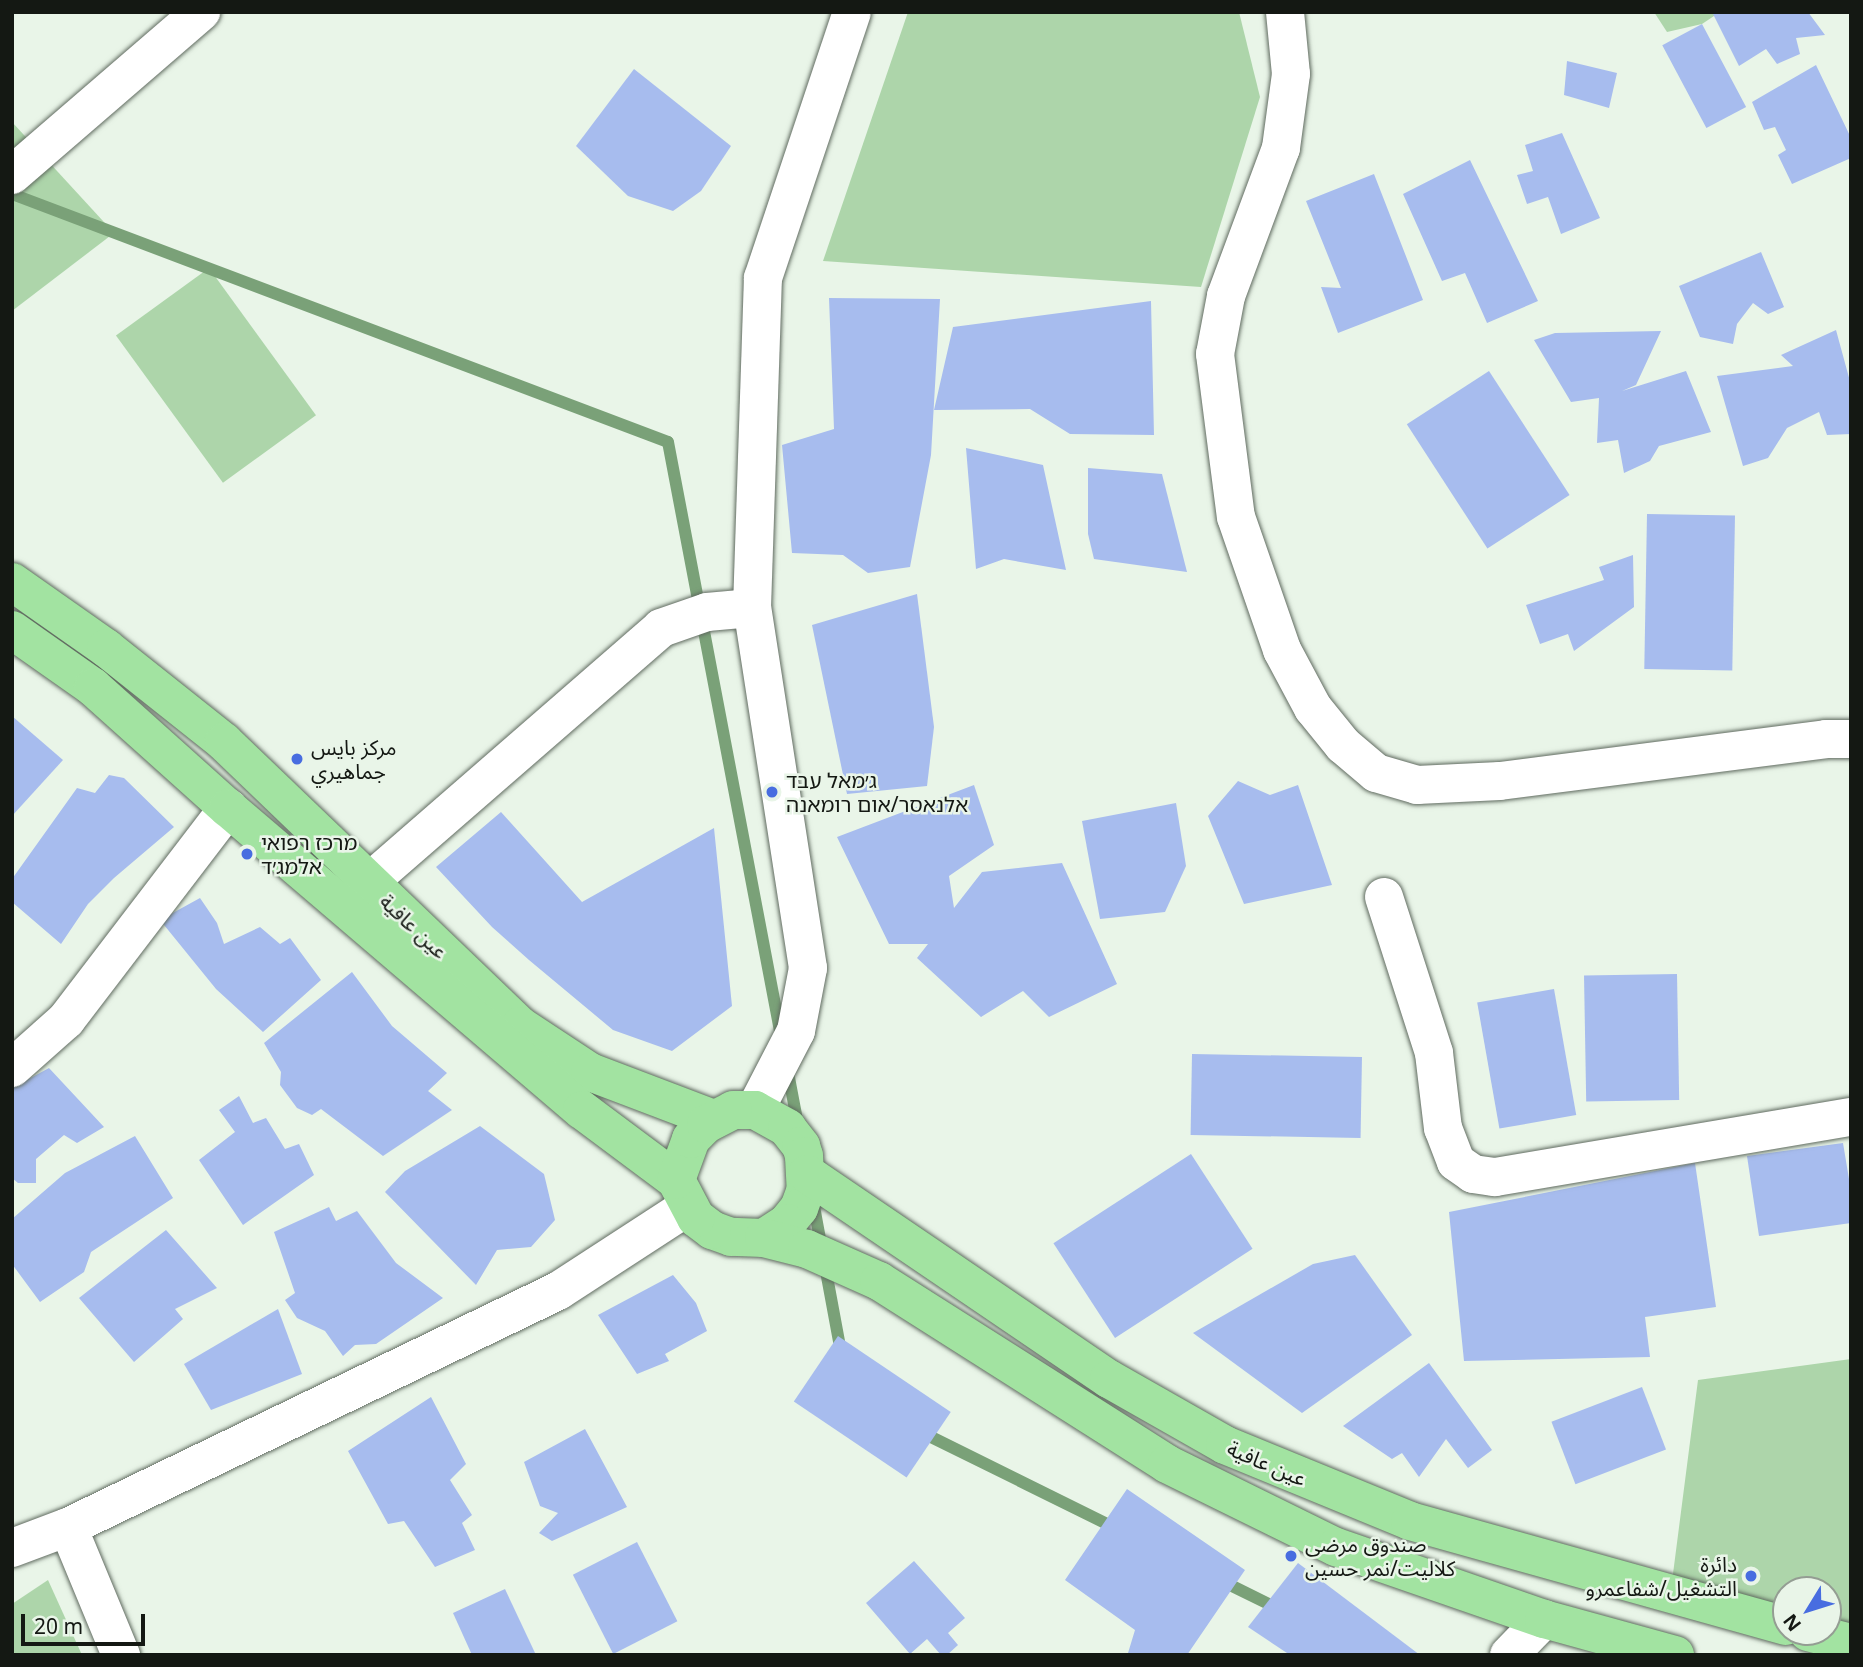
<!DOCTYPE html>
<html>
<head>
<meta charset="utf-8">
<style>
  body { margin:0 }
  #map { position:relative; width:1863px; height:1667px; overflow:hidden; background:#e9f5e8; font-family:"Noto Sans","Noto Sans Arabic","Noto Sans Hebrew",sans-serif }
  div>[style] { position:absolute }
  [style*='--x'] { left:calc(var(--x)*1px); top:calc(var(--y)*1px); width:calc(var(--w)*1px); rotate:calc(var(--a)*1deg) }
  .green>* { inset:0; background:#add5aa; transform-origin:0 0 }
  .stream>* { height:12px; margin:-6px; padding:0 6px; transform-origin:6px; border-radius:6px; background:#7aa178 }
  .building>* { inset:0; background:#a7bcee; transform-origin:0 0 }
  .roads { filter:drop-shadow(0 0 2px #606b60) drop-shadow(0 0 2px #606b60) }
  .minor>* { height:38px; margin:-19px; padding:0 19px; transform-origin:19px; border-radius:19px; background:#fff }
  .major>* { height:38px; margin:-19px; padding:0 19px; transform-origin:19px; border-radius:19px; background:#a2e3a1 }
  .dots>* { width:19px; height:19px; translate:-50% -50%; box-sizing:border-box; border:4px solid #e9f5e8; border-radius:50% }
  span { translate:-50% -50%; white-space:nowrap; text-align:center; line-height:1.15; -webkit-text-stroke:5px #e9f5e8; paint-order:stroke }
  .poi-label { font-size:21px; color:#141813 }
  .left { translate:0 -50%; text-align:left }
  .right { translate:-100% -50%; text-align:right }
  .street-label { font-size:21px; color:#141813 }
  .frame { position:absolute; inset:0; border:14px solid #141813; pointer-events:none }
  .north { position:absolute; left:1772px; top:1576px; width:70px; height:70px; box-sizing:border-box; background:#e9f5e8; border:2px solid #949d93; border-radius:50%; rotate:232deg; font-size:19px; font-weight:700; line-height:28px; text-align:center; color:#141813 }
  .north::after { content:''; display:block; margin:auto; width:24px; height:32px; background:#486de0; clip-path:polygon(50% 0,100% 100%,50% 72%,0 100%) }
  .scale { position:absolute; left:21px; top:1614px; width:124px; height:32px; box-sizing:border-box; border:4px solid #141813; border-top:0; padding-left:9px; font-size:21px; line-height:24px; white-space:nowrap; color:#141813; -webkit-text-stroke:5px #e9f5e8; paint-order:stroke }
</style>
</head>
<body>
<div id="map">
  <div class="green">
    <i style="clip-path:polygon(908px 12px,1239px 12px,1260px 97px,1201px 287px,823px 261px)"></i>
    <i style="clip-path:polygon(1654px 12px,1720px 12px,1702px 24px,1667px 32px)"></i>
    <i style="clip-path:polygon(12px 122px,114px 233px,12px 311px)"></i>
    <i style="left:209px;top:268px;width:182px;height:115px;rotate:54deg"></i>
    <i style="clip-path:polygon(1851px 1359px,1851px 1637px,1828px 1632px,1828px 1590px,1786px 1590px,1786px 1623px,1670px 1597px,1698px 1380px)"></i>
    <i style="clip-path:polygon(48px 1580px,82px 1655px,12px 1655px,12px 1604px)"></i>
  </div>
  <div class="stream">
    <i style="--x:12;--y:194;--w:701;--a:20.71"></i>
    <i style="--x:668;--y:442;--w:605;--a:79.23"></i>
    <i style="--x:787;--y:1067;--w:59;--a:79.3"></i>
    <i style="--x:813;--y:1201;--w:154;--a:79.5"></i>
    <i style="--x:919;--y:1431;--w:223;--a:26.3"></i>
    <i style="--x:1220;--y:1580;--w:66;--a:26.2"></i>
  </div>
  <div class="building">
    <i style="clip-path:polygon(1712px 12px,1808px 12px,1825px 35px,1796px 38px,1800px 54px,1777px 64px,1766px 49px,1739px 66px)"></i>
    <i style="left:1702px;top:24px;width:94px;height:45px;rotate:62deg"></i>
    <i style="clip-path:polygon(1567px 61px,1617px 73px,1609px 108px,1564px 95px)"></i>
    <i style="clip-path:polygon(1816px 65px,1851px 138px,1851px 158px,1792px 184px,1778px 155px,1786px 150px,1775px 127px,1764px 130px,1752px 102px)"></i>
    <i style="clip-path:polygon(634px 69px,731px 146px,701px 191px,673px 211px,628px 196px,576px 146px)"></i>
    <i style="clip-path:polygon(1562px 133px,1600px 218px,1561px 234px,1548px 197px,1527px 204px,1517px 175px,1533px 171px,1525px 145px)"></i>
    <i style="clip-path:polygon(1470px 160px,1538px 301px,1487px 323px,1465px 273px,1442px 281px,1403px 194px)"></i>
    <i style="clip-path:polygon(1374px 174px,1423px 300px,1338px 333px,1321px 287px,1341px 288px,1306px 201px)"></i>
    <i style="clip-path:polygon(1761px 252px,1784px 307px,1768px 314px,1753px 303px,1737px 324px,1733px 344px,1700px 337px,1679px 286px)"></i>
    <i style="clip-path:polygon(829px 298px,940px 299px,931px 455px,910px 567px,868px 573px,843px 555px,792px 553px,782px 445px,834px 429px)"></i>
    <i style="clip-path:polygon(1151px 301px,1154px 435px,1070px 434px,1030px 409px,934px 410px,953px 327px)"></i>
    <i style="clip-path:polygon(1836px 330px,1851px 385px,1851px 434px,1827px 435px,1819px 412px,1787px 428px,1768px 458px,1743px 466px,1717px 376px,1793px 366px,1781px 355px)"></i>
    <i style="clip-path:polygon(1661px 331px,1636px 385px,1622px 391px,1686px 371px,1711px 432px,1659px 446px,1650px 461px,1624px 473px,1618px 440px,1597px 443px,1599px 398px,1571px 402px,1534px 340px,1555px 333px)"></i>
    <i style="left:1489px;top:371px;width:148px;height:98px;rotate:57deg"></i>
    <i style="clip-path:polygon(966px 448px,1043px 465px,1066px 570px,1004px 559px,976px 569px)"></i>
    <i style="clip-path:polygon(1088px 468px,1162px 474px,1187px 572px,1094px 559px,1088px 534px)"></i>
    <i style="left:1647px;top:514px;width:88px;height:155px;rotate:1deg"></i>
    <i style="clip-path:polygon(1633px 555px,1634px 607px,1574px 651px,1568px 634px,1540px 644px,1526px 605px,1604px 580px,1599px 567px)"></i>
    <i style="clip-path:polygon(917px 594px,934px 727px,927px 786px,847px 794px,812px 625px)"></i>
    <i style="clip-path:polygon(12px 716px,63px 760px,12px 816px)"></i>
    <i style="clip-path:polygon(109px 775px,124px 778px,174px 827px,114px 878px,88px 904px,61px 944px,12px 902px,12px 879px,77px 788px,95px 793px)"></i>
    <i style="clip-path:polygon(1238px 781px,1270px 795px,1298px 785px,1332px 885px,1244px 904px,1208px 816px)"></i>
    <i style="clip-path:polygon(974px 785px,994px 845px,949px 876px,954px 908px,982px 872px,1062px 863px,1117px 984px,1049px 1017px,1023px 991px,981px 1017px,917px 958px,928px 944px,889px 944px,837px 837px)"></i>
    <i style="clip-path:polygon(1176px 803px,1186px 866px,1165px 912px,1100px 919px,1082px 821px)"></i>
    <i style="clip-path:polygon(501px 812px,582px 902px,714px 828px,732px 1006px,672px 1051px,613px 1030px,529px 960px,492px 927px,436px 867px)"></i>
    <i style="clip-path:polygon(200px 898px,217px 923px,224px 944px,260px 927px,280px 944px,290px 938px,321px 980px,263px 1032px,216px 989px,160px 920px)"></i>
    <i style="clip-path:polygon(352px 972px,392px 1026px,447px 1073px,428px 1091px,452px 1110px,383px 1156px,321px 1109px,312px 1115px,297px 1108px,280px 1085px,281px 1072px,264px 1043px)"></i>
    <i style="left:1677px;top:974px;width:126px;height:93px;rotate:89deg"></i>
    <i style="left:1554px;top:989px;width:128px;height:78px;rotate:80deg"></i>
    <i style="left:1192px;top:1054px;width:170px;height:81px;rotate:1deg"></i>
    <i style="clip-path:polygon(49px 1068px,104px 1127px,77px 1143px,64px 1135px,36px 1159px,36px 1183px,18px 1183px,12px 1178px,12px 1081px,27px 1080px)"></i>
    <i style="clip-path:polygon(239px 1096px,253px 1123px,266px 1118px,285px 1149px,299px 1144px,314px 1175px,243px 1225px,199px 1160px,235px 1132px,219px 1110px)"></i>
    <i style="clip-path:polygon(480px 1126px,544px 1174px,555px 1220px,531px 1247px,497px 1250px,476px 1285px,385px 1192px,405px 1171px)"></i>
    <i style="clip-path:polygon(135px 1136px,173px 1198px,91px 1252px,84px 1272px,40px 1302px,12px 1264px,12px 1219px,65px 1173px)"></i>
    <i style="clip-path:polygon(1843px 1143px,1851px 1191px,1851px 1223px,1759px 1236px,1747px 1156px)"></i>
    <i style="left:1191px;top:1154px;width:113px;height:164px;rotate:57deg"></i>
    <i style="clip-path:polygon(1695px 1163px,1716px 1307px,1645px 1317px,1650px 1357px,1464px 1361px,1449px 1212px)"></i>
    <i style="clip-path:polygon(329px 1207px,336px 1221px,357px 1211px,396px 1263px,443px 1298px,376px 1344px,355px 1345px,343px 1356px,325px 1331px,297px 1318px,285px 1300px,295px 1293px,274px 1232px)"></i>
    <i style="clip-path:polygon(166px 1230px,217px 1288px,175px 1309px,183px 1319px,134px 1362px,79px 1298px)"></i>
    <i style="clip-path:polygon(1355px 1255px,1412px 1335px,1302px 1413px,1193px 1333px,1313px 1264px)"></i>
    <i style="clip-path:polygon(673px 1275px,696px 1303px,707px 1331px,665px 1354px,669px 1361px,637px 1374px,598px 1315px)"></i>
    <i style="clip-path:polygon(278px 1309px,302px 1374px,211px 1410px,184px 1364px)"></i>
    <i style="left:838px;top:1336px;width:136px;height:79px;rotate:34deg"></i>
    <i style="clip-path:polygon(1429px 1363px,1492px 1450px,1468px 1468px,1446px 1439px,1419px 1477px,1402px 1453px,1392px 1459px,1343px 1426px)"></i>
    <i style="left:1642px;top:1387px;width:67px;height:97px;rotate:69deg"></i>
    <i style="clip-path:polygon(431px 1397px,466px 1464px,450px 1480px,472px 1515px,462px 1523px,475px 1550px,435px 1567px,404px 1521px,388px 1524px,348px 1451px)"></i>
    <i style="clip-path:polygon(585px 1429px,627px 1507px,552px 1541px,539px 1533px,558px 1513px,540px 1506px,524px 1462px)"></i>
    <i style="clip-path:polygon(1127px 1489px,1245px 1570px,1187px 1655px,1130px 1655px,1128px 1653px,1135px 1630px,1065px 1580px)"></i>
    <i style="left:637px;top:1542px;width:89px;height:72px;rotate:63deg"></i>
    <i style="clip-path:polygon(914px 1561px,965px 1618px,948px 1633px,958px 1645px,947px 1655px,941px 1655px,927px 1639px,910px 1654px,866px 1603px)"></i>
    <i style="clip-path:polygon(1298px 1563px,1420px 1655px,1290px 1655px,1248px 1627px)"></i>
    <i style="clip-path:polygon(505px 1589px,536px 1655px,472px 1655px,453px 1613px)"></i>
  </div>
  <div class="roads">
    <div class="minor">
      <i style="--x:1285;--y:12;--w:62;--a:84.5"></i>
      <i style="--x:1291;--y:74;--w:75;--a:97.7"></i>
      <i style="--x:1281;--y:148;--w:158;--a:110.4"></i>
      <i style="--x:1226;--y:296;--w:59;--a:100.7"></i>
      <i style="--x:1215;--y:354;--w:164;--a:82.7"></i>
      <i style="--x:1236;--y:517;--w:141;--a:70.9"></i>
      <i style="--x:1282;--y:650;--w:66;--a:61.9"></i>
      <i style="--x:1313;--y:708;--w:48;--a:51"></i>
      <i style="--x:1343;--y:745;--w:43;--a:40.3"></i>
      <i style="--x:1376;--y:773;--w:43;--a:16.3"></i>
      <i style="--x:1417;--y:785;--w:83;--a:-2.8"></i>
      <i style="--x:1500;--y:781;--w:329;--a:-7.3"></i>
      <i style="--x:1826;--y:739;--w:25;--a:0"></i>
      <i style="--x:12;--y:175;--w:250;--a:-40.8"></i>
      <i style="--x:368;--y:883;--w:388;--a:-41"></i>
      <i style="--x:661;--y:628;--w:49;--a:-19.2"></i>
      <i style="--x:707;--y:612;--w:45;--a:-5.1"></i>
      <i style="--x:1384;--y:897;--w:164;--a:72.2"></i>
      <i style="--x:1434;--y:1053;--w:76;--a:83.2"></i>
      <i style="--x:1443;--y:1128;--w:36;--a:69"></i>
      <i style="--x:1456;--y:1162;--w:21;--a:35"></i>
      <i style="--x:1473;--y:1174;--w:22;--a:8"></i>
      <i style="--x:1495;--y:1177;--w:361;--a:-9.6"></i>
      <i style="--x:12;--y:1068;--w:72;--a:-41.6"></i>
      <i style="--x:66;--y:1020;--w:267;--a:-52.6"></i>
      <i style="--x:755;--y:1110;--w:89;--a:-62.6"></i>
      <i style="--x:796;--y:1031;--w:64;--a:-79.2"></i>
      <i style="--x:808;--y:968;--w:364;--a:-98.8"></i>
      <i style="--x:752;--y:608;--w:330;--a:-88.1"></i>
      <i style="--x:763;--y:278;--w:280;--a:-71.5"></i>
      <i style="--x:68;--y:1527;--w:139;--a:67.5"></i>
      <i style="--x:12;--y:1548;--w:60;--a:-20.6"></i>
      <i style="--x:68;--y:1527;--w:544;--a:-25.72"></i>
      <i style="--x:558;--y:1291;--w:156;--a:-33"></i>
      <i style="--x:1509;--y:1655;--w:50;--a:-45.8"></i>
    </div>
    <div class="major">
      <i style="--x:12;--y:582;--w:115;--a:35.1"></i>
      <i style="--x:106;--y:648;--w:151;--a:38.5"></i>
      <i style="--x:224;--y:742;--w:410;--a:43.8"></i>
      <i style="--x:520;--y:1026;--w:84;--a:33.3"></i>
      <i style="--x:590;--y:1072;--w:133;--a:20.8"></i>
      <i style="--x:12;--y:630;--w:99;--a:35.1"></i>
      <i style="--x:93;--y:687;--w:181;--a:41.9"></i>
      <i style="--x:228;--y:808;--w:465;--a:40.5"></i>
      <i style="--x:582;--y:1110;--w:117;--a:36.7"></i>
      <i style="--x:733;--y:1110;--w:22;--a:0"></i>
      <i style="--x:755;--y:1110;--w:37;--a:29"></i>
      <i style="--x:787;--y:1128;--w:23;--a:52"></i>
      <i style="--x:801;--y:1146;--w:10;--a:73"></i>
      <i style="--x:804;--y:1156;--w:33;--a:87"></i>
      <i style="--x:806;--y:1189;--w:20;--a:110"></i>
      <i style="--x:799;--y:1208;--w:19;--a:129"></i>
      <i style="--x:787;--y:1223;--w:27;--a:147"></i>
      <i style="--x:764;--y:1238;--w:33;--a:-178"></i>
      <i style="--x:731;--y:1237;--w:20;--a:-160"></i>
      <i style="--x:712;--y:1230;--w:20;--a:-143"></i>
      <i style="--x:696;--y:1218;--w:43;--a:-117.8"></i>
      <i style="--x:676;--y:1180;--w:44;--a:-69.9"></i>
      <i style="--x:691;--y:1139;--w:21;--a:-45"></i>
      <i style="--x:706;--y:1124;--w:30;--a:-27"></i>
      <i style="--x:807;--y:1174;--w:365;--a:34.2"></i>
      <i style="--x:1109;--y:1379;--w:133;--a:29.6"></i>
      <i style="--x:1225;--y:1445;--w:200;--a:22.3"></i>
      <i style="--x:1410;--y:1521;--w:390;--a:15.6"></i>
      <i style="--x:764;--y:1238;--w:44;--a:14.3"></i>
      <i style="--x:807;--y:1249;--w:79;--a:24"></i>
      <i style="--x:879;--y:1281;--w:341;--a:32.4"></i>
      <i style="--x:1167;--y:1464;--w:188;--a:26.2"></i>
      <i style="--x:1336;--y:1547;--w:220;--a:19.1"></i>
      <i style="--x:1544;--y:1619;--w:136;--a:15.4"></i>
      <i style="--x:1808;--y:1632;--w:44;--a:14.3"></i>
    </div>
  </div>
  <div class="dots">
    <i style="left:297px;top:759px;background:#486de0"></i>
    <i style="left:772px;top:792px;background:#486de0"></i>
    <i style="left:247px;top:854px;background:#486de0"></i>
    <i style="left:1291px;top:1556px;background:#486de0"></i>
    <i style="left:1751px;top:1576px;background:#486de0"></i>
  </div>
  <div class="poi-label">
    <span class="left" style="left:311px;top:759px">مركز بايس<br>جماهيري</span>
    <span class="left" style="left:786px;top:792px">ג׳מאל עבד<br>אלנאסר/אום רומאנה</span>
    <span class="left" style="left:261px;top:854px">מרכז רפואי<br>אלמג׳ד</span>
    <span class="left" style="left:1305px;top:1556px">صندوق مرضى<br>كلاليت/نمر حسين</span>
    <span class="right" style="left:1737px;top:1576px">دائرة<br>التشغيل/شفاعمرو</span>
  </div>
  <div class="street-label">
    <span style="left:414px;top:926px;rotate:43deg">عين عافية</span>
    <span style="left:1267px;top:1463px;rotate:23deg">عين عافية</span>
  </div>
  <div class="frame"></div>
  <div class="north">N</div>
  <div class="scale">20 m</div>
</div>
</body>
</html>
